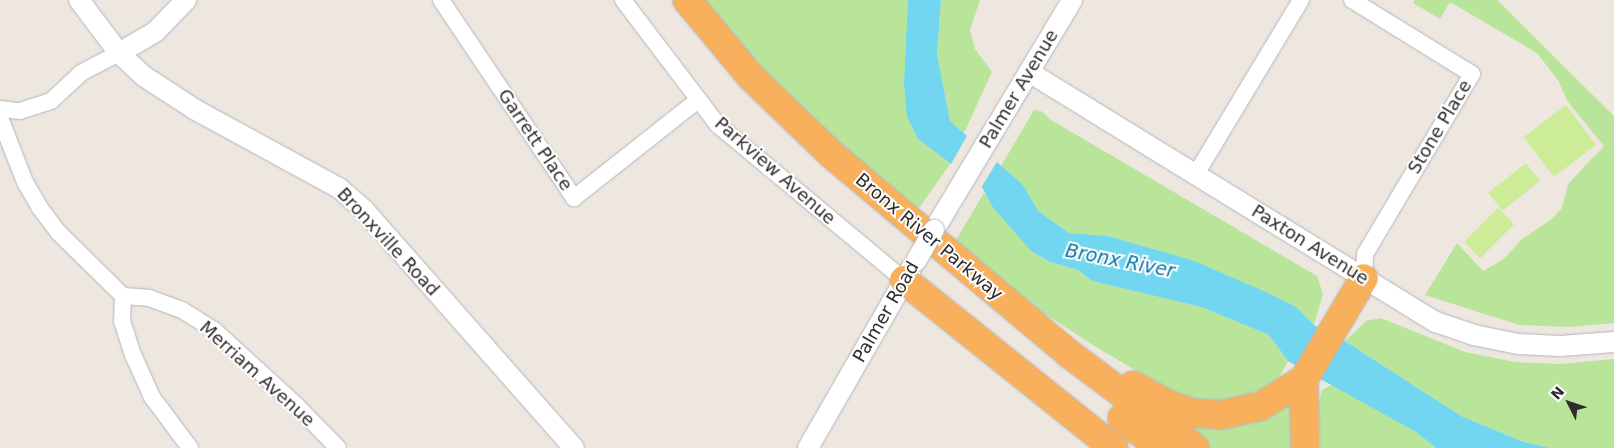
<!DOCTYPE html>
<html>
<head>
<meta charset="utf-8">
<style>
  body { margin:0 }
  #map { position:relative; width:1614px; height:448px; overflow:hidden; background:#eee7df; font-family:"DejaVu Sans",sans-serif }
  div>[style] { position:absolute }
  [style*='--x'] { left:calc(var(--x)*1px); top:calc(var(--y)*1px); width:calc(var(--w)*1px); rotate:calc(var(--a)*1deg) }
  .green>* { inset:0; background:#b9e59b }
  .pitch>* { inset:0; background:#cdec97; transform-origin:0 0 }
  .water>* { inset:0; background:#72d6f1 }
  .pier>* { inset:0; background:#eee7df }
  .roads { filter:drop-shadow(0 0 1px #b3b6c0) drop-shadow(0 0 1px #b3b6c0) }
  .minor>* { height:16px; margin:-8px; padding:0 8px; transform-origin:8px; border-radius:8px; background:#fff }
  .tertiary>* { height:20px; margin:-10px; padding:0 10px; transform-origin:10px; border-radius:10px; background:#fff }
  .trunk>* { height:28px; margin:-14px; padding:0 14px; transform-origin:14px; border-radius:14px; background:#f9b05c }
  .bridges { filter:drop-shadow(0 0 1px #b3b6c0) drop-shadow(0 0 1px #b3b6c0) }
  .tertiary-bridge>* { height:20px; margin:-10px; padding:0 10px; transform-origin:10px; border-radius:10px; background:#fff }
  span { translate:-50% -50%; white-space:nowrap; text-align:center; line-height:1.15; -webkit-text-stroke:4px #fff; paint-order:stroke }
  .street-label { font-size:18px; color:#2d2d2d }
  .water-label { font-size:19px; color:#0c76a2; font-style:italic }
  .north { position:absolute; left:1544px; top:378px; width:50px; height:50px; -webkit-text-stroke:4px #fff; paint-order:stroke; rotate:311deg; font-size:14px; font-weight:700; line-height:20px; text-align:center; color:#2d2d2d }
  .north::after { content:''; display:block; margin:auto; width:18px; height:22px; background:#2d2d2d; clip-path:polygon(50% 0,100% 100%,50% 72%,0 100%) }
</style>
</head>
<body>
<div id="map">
  <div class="green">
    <i style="clip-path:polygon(697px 0,908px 0,918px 139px,951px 163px,916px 212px,777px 89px)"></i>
    <i style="clip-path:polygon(941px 0,980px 0,970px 30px,975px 49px,992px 72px,964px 133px,950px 121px,937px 54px)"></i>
    <i style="clip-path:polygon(1415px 0,1497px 0,1614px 116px,1614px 323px,1569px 327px,1519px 325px,1425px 295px,1457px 243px,1483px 271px,1504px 259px,1521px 240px,1553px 218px,1562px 208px,1568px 184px,1604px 146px,1568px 102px,1558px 80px,1537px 53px,1450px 2px,1440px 19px,1413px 3px)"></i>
    <i style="clip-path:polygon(1034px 110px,1041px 111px,1051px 120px,1317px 276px,1323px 294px,1314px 325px,1295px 307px,1192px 260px,1108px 236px,1069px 233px,1037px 211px,1023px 185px,1001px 166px)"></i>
    <i style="clip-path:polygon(984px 193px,1031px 251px,1050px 262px,1078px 270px,1092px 281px,1201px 307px,1269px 335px,1288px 361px,1280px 376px,1267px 387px,1243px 397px,1219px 401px,1194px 400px,1171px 391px,1096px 347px,1037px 309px,953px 245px)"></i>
    <i style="clip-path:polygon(1381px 318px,1465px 352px,1515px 362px,1561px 364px,1614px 359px,1614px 448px,1551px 448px,1524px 442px,1461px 416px,1345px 341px,1366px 321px)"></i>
    <i style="clip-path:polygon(1333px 384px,1416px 432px,1436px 448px,1320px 448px,1318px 406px,1322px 390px)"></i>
    <i style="clip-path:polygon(1292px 397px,1294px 448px,1211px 448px,1181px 427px)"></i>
  </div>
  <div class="pitch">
    <i style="left:1566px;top:105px;width:50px;height:53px;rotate:53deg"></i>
    <i style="left:1526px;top:163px;width:23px;height:48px;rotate:52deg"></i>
    <i style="left:1498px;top:208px;width:23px;height:48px;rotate:45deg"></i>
  </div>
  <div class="water">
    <i style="clip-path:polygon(908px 0,941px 0,937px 54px,950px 121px,1023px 185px,1038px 211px,1069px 233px,1108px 236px,1192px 260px,1268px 293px,1296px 307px,1314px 325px,1345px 341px,1461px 416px,1524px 442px,1551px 448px,1436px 448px,1416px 432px,1288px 361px,1269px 335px,1201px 307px,1092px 281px,1078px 270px,1050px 262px,1031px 251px,992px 206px,982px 187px,918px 139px,907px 117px,904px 84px)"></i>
  </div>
  <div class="pier">
    <i style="clip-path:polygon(968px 134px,998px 160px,981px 188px,950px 166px)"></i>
  </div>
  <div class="roads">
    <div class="minor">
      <i style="--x:441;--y:0;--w:239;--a:56.1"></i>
      <i style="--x:574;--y:198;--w:158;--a:-38.3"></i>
      <i style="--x:623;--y:0;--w:157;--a:52.8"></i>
      <i style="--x:718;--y:125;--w:242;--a:39.8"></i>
      <i style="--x:1352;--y:0;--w:141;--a:31.7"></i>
      <i style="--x:1472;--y:74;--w:209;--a:120.7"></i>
      <i style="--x:1365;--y:254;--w:24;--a:92"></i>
      <i style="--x:0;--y:109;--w:20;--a:6"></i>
      <i style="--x:20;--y:111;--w:33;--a:-18"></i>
      <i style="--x:51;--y:101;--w:41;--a:-43"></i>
      <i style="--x:81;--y:73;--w:43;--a:-27.8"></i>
      <i style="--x:0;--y:118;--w:69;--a:68.7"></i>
      <i style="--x:25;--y:182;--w:30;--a:60"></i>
      <i style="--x:40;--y:208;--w:31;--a:53"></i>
      <i style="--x:59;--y:233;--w:90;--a:44.5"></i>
      <i style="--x:123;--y:296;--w:26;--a:4"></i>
      <i style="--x:149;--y:298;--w:35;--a:20"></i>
      <i style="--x:182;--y:310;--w:39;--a:32"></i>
      <i style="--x:215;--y:331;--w:110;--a:42.4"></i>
      <i style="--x:296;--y:405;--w:60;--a:45.7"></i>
      <i style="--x:1196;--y:174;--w:203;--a:-58.9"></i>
      <i style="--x:123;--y:296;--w:25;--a:92"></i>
      <i style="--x:122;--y:321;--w:38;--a:72"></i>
      <i style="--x:134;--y:357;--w:44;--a:65.8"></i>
      <i style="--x:152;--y:397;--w:64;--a:53.3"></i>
    </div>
    <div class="tertiary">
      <i style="--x:79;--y:0;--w:66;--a:53"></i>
      <i style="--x:119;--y:53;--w:35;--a:43"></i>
      <i style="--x:145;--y:77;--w:59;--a:33.1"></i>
      <i style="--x:194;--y:109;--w:165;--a:28.6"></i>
      <i style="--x:339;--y:188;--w:35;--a:41"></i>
      <i style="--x:365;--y:211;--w:316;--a:48.6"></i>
      <i style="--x:119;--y:53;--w:42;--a:-30.3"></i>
      <i style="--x:155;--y:32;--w:45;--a:-45.9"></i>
      <i style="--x:1029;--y:72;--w:478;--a:31.6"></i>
      <i style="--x:1436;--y:322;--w:40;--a:18.9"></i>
      <i style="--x:1474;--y:335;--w:45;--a:11.6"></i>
      <i style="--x:1518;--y:344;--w:42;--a:2.7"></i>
      <i style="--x:1560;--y:346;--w:54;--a:-4.2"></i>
      <i style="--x:934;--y:230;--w:268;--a:-59"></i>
      <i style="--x:808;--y:448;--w:207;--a:-60.1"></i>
    </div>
    <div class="trunk">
      <i style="--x:687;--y:0;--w:99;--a:50.3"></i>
      <i style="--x:750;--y:76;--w:112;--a:43.9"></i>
      <i style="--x:831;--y:154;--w:309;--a:40"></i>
      <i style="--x:1068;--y:353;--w:159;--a:36.8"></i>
      <i style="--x:904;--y:280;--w:269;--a:38.7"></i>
      <i style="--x:1304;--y:379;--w:69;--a:89.2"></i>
      <i style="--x:1133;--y:385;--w:39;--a:29"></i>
      <i style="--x:1167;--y:404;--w:28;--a:19"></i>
      <i style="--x:1193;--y:413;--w:28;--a:4"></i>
      <i style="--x:1221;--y:415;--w:41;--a:-12.7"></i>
      <i style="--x:1261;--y:406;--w:51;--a:-32.1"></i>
      <i style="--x:1304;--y:379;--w:117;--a:-59.3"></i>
      <i style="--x:1122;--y:418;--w:48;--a:38.3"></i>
    </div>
  </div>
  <div class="bridges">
    <div class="tertiary-bridge">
      <i style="--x:916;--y:261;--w:36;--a:-60"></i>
    </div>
  </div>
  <div class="street-label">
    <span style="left:1019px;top:89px;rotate:-59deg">Palmer Avenue</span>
    <span style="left:1440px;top:127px;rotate:-59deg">Stone Place</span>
    <span style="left:535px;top:140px;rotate:56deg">Garrett Place</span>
    <span style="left:775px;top:171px;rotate:41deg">Parkview Avenue</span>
    <span style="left:929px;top:237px;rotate:40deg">Bronx River Parkway</span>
    <span style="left:388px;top:242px;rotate:47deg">Bronxville Road</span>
    <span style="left:1310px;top:245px;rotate:32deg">Paxton Avenue</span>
    <span style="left:886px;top:312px;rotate:-60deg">Palmer Road</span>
    <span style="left:257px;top:374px;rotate:42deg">Merriam Avenue</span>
  </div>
  <div class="water-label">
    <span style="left:1120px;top:261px;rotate:11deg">Bronx River</span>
  </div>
  <div class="north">N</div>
</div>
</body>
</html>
